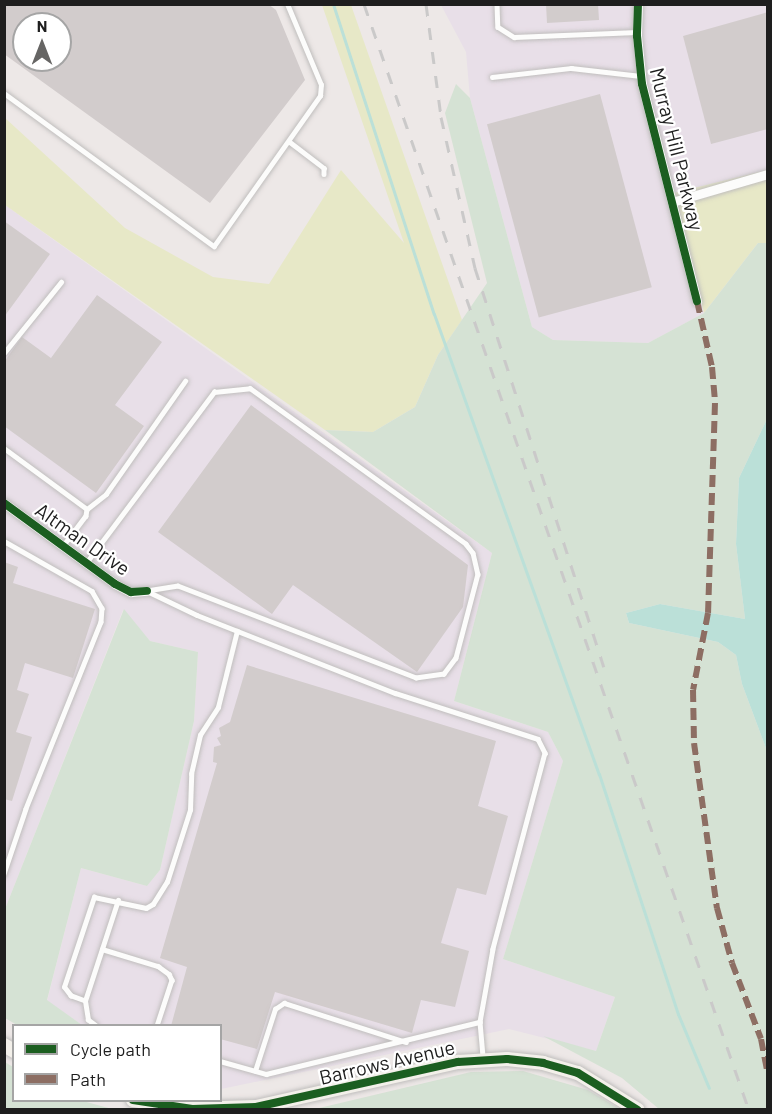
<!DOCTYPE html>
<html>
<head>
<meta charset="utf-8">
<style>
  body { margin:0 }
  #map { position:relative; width:772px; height:1114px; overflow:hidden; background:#ede8e7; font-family:Barlow,sans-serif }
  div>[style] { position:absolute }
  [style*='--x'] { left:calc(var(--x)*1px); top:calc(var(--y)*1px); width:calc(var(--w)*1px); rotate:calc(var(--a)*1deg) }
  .industrial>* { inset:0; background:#e8dfe8 }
  .grass>* { inset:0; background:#e7e8c7 }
  .wetland>* { inset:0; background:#d5e2d4 }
  .water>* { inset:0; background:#bbe0d8 }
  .stream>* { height:3px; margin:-1.5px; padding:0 1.5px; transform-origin:1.5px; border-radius:1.5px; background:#bbe0d8 }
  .building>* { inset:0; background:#d2cccc; transform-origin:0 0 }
  .roads { filter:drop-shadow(0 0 2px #c0bebd) drop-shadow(0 0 2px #c0bebd) }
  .lane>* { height:4.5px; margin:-2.25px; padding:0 2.25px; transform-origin:2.25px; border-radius:2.25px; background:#fcfcfb }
  .street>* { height:9px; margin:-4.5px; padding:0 4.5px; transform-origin:4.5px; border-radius:4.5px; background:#fcfcfb }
  .secondary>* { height:14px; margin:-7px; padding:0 7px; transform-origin:7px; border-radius:7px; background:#f3f0ea }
  .rail>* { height:3px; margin-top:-1.5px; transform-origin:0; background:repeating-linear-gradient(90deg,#cac9c9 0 12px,transparent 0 24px) }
  .quiet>* { height:6px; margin-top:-3px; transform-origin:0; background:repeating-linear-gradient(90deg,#8d6e63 0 12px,transparent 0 18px) }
  .cycleway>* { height:8px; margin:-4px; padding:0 4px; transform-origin:4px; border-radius:4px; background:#1b5e20 }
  span { translate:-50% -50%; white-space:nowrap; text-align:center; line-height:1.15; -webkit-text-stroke:4.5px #fff; paint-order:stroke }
  .street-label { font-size:20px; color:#1e1e1e }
  .frame { position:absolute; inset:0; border:6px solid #1e1e1e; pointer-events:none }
  .legend { position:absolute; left:12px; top:1024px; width:210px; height:78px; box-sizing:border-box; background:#fff; border:2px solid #a5a5a5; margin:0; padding:8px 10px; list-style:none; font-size:18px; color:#1e1e1e }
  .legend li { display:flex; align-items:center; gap:12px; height:30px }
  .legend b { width:30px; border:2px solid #a5a5a5 }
  .north { position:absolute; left:12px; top:12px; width:60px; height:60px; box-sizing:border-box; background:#fff; border:2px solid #a5a5a5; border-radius:50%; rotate:0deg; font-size:16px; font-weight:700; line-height:24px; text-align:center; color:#1e1e1e }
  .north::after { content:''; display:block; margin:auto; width:21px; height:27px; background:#666564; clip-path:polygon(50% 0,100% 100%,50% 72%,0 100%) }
</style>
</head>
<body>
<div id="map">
  <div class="industrial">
    <i style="clip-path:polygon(441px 5px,767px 5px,767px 170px,674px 193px,704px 313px,648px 343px,553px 340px,532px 327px,470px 98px,466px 52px)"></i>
    <i style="clip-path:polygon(5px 205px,492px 553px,454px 701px,548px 732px,563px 761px,503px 959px,615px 997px,596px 1051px,509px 1029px,221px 1089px,220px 1026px,82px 1025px,47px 1001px,81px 868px,147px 886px,160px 870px,194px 721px,198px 652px,150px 641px,123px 610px,5px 909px)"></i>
  </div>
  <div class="grass">
    <i style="clip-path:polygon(322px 5px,351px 5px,462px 320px,438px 355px,415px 407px,373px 432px,325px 430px,5px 205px,4px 117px,125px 228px,213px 277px,269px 284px,341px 170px,404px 243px)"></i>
    <i style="clip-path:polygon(767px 170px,767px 243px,758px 243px,704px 313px,674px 193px)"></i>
  </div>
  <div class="wetland">
    <i style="clip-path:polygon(456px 84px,470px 98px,532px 327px,553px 340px,648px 343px,704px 313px,758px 243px,767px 243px,767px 419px,739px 478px,736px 544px,745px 619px,660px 604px,626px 613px,629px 623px,718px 642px,736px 655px,742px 684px,767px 751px,767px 1109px,659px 1109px,622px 1078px,543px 1036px,596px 1051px,615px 997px,503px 959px,563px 761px,548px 732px,454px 701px,492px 553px,325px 430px,373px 432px,415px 407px,438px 355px,487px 283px,445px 113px)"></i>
    <i style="clip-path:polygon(124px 609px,150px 641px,198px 652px,194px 721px,160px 870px,147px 886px,81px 868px,47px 1000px,82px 1025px,17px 1025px,5px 1018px,5px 909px)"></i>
    <i style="clip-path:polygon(5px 1062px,13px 1067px,14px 1100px,83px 1101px,112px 1109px,5px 1109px)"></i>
    <i style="clip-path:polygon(523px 1071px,588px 1090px,620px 1109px,315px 1109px,471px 1072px)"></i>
  </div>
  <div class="water">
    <i style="clip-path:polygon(767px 419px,767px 751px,742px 684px,736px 655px,718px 642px,629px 623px,626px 613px,660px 604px,745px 619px,736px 544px,739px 478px)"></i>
  </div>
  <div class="stream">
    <i style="--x:333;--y:4;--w:326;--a:72"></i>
    <i style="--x:434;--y:314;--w:489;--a:70.3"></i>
    <i style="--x:599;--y:774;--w:253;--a:71.8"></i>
    <i style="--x:678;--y:1014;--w:80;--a:67.3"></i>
  </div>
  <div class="building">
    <i style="clip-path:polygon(evenodd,4px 4px,268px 4px,276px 10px,305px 80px,210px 203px,4px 54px,4px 4px,24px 24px,60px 24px,60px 60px,24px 60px,24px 24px)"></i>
    <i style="clip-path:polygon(546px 4px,598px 4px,599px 20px,547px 23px)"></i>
    <i style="clip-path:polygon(768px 12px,768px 129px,711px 144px,683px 36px)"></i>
    <i style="left:600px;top:94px;width:200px;height:117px;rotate:75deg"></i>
    <i style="clip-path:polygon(4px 221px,50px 254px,4px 317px)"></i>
    <i style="clip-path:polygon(97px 295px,162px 342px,115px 405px,144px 426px,96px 493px,4px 426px,4px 362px,22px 337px,51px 358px)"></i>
    <i style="clip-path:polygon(251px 405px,468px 565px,463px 607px,417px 672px,293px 585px,272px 614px,158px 532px)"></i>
    <i style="clip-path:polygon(4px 562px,18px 567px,13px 583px,95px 609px,73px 678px,25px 663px,17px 690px,29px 694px,16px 732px,32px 737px,12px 801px,4px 799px)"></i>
    <i style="clip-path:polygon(247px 665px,496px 741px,478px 806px,508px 816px,486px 895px,457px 888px,441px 943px,469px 951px,455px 1007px,421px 1000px,412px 1033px,275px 992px,257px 1049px,220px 1039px,220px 1026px,171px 1026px,187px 967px,160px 958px,217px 763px,213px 762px,214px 747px,221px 745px,217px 738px,221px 736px,219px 728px,230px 722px)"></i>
  </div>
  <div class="roads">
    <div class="lane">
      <i style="--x:497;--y:4;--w:23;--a:88"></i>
      <i style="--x:498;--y:27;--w:19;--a:32"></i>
      <i style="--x:514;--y:37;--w:123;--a:-2.3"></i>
      <i style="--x:492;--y:77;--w:80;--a:-6.5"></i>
      <i style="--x:571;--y:68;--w:70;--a:6.5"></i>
      <i style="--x:4;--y:93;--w:260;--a:36.1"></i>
      <i style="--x:214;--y:246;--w:184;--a:-54.8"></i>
      <i style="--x:320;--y:96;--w:11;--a:-85"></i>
      <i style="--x:321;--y:85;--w:88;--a:-112.8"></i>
      <i style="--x:290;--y:142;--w:43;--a:37.4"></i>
      <i style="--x:324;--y:168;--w:6;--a:90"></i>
      <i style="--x:4;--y:353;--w:91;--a:-51.2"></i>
      <i style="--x:4;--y:448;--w:103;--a:36.3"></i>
      <i style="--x:87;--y:509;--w:7;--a:98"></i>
      <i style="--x:86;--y:516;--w:38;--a:127"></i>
      <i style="--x:87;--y:509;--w:24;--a:-38"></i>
      <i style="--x:106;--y:494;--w:138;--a:-55"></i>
      <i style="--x:4;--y:541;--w:101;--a:29.6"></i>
      <i style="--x:92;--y:591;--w:20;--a:60"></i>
      <i style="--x:102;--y:608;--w:14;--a:94"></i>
      <i style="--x:101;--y:622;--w:201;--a:111.9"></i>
      <i style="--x:26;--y:809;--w:69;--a:108.7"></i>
      <i style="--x:86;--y:563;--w:214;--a:-53.2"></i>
      <i style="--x:214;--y:392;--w:36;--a:-6"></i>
      <i style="--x:250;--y:388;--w:266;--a:35.8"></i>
      <i style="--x:466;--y:544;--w:11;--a:52"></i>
      <i style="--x:473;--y:553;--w:22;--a:77"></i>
      <i style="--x:478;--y:574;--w:87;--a:104.7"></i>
      <i style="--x:456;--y:658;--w:20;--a:127"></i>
      <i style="--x:444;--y:674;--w:28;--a:172"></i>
      <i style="--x:416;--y:678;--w:255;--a:-158.9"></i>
      <i style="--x:178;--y:586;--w:31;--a:171"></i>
      <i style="--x:147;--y:591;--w:55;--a:25.6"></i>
      <i style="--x:197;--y:615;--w:213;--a:21.5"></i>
      <i style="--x:395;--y:693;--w:150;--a:17.8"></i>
      <i style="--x:538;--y:739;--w:16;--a:63"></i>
      <i style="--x:545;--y:753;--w:203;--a:104.9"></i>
      <i style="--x:493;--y:949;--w:74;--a:100.1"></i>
      <i style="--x:480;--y:1022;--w:35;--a:85"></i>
      <i style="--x:102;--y:949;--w:59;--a:16.9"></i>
      <i style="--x:158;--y:966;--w:14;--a:36"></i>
      <i style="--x:169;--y:974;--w:7;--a:63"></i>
      <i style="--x:172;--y:980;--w:48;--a:108.1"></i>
      <i style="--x:85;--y:1001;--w:106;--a:-71.9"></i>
      <i style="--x:96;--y:1026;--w:10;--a:-143"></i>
      <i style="--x:88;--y:1020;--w:19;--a:-99"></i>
      <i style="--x:85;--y:1001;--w:15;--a:-160"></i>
      <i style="--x:71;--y:996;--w:11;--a:-128"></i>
      <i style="--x:64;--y:987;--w:95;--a:-71.6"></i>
      <i style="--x:94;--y:897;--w:53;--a:11.9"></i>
      <i style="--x:146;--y:908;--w:8;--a:-30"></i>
      <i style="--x:153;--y:904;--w:26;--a:-58"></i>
      <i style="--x:167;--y:882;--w:76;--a:-72.3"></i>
      <i style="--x:190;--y:810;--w:36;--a:-88"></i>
      <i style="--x:191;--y:774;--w:40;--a:-77"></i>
      <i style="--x:200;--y:735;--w:33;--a:-57"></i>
      <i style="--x:218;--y:707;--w:78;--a:-76"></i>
      <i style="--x:220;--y:1061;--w:48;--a:15.8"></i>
      <i style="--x:266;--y:1074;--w:220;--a:-13.7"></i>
      <i style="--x:255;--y:1071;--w:65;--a:-72.1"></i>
      <i style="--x:275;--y:1009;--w:11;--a:-34"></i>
      <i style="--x:284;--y:1003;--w:128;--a:17.7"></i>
    </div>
    <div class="street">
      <i style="--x:638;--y:4;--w:32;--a:92"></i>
      <i style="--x:637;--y:36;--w:48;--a:84.1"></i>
      <i style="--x:642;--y:84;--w:224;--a:75.8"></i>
      <i style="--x:672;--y:202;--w:100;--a:-16.3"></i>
      <i style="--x:4;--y:503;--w:137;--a:36.1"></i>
      <i style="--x:115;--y:584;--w:18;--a:27"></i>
      <i style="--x:131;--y:592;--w:16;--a:-4"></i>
    </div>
    <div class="secondary">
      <i style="--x:4;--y:1045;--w:12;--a:31"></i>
      <i style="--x:133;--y:1100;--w:60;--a:8.7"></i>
      <i style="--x:192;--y:1109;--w:64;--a:-1.8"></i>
      <i style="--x:256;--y:1107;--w:207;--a:-12.6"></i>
      <i style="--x:458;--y:1062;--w:49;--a:-3.5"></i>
      <i style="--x:507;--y:1059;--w:36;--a:6"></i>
      <i style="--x:543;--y:1063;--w:36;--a:16"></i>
      <i style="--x:578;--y:1073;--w:70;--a:31.7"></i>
    </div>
  </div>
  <div class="rail">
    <i style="--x:364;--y:4;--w:1171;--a:70.81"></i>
    <i style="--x:426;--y:4;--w:114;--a:82.4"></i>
    <i style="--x:441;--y:117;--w:155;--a:77.3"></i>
    <i style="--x:475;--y:268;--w:419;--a:72.1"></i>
  </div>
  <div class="quiet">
    <i style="--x:697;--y:301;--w:68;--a:77.2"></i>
    <i style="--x:712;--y:367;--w:36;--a:85"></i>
    <i style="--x:715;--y:403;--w:210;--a:91.9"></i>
    <i style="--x:708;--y:613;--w:78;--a:101"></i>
    <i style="--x:693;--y:690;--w:53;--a:88.9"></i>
    <i style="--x:694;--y:743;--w:167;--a:82.1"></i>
    <i style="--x:717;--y:908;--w:57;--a:74.7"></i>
    <i style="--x:732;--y:963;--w:81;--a:69.1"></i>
    <i style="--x:761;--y:1039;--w:36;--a:79"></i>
  </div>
  <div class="cycleway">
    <i style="--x:638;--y:4;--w:32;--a:92"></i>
    <i style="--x:637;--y:36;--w:48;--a:84.1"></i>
    <i style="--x:642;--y:84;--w:224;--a:75.8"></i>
    <i style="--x:4;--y:503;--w:137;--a:36.1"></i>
    <i style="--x:115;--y:584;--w:18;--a:27"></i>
    <i style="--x:131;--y:592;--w:16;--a:-4"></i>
    <i style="--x:133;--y:1100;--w:60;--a:8.7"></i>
    <i style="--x:192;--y:1109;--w:64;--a:-1.8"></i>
    <i style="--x:256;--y:1107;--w:207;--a:-12.6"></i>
    <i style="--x:458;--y:1062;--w:49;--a:-3.5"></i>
    <i style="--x:507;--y:1059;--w:36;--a:6"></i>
    <i style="--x:543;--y:1063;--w:36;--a:16"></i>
    <i style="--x:578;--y:1073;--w:70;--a:31.7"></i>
  </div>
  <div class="street-label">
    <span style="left:677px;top:149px;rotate:76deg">Murray Hill Parkway</span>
    <span style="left:83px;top:539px;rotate:35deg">Altman Drive</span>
    <span style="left:387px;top:1062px;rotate:-13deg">Barrows Avenue</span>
  </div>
  <div class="frame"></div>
  <ul class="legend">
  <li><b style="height:8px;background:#1b5e20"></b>Cycle path</li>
  <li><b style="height:8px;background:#8d6e63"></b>Path</li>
  </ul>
  <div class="north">N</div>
</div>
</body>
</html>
